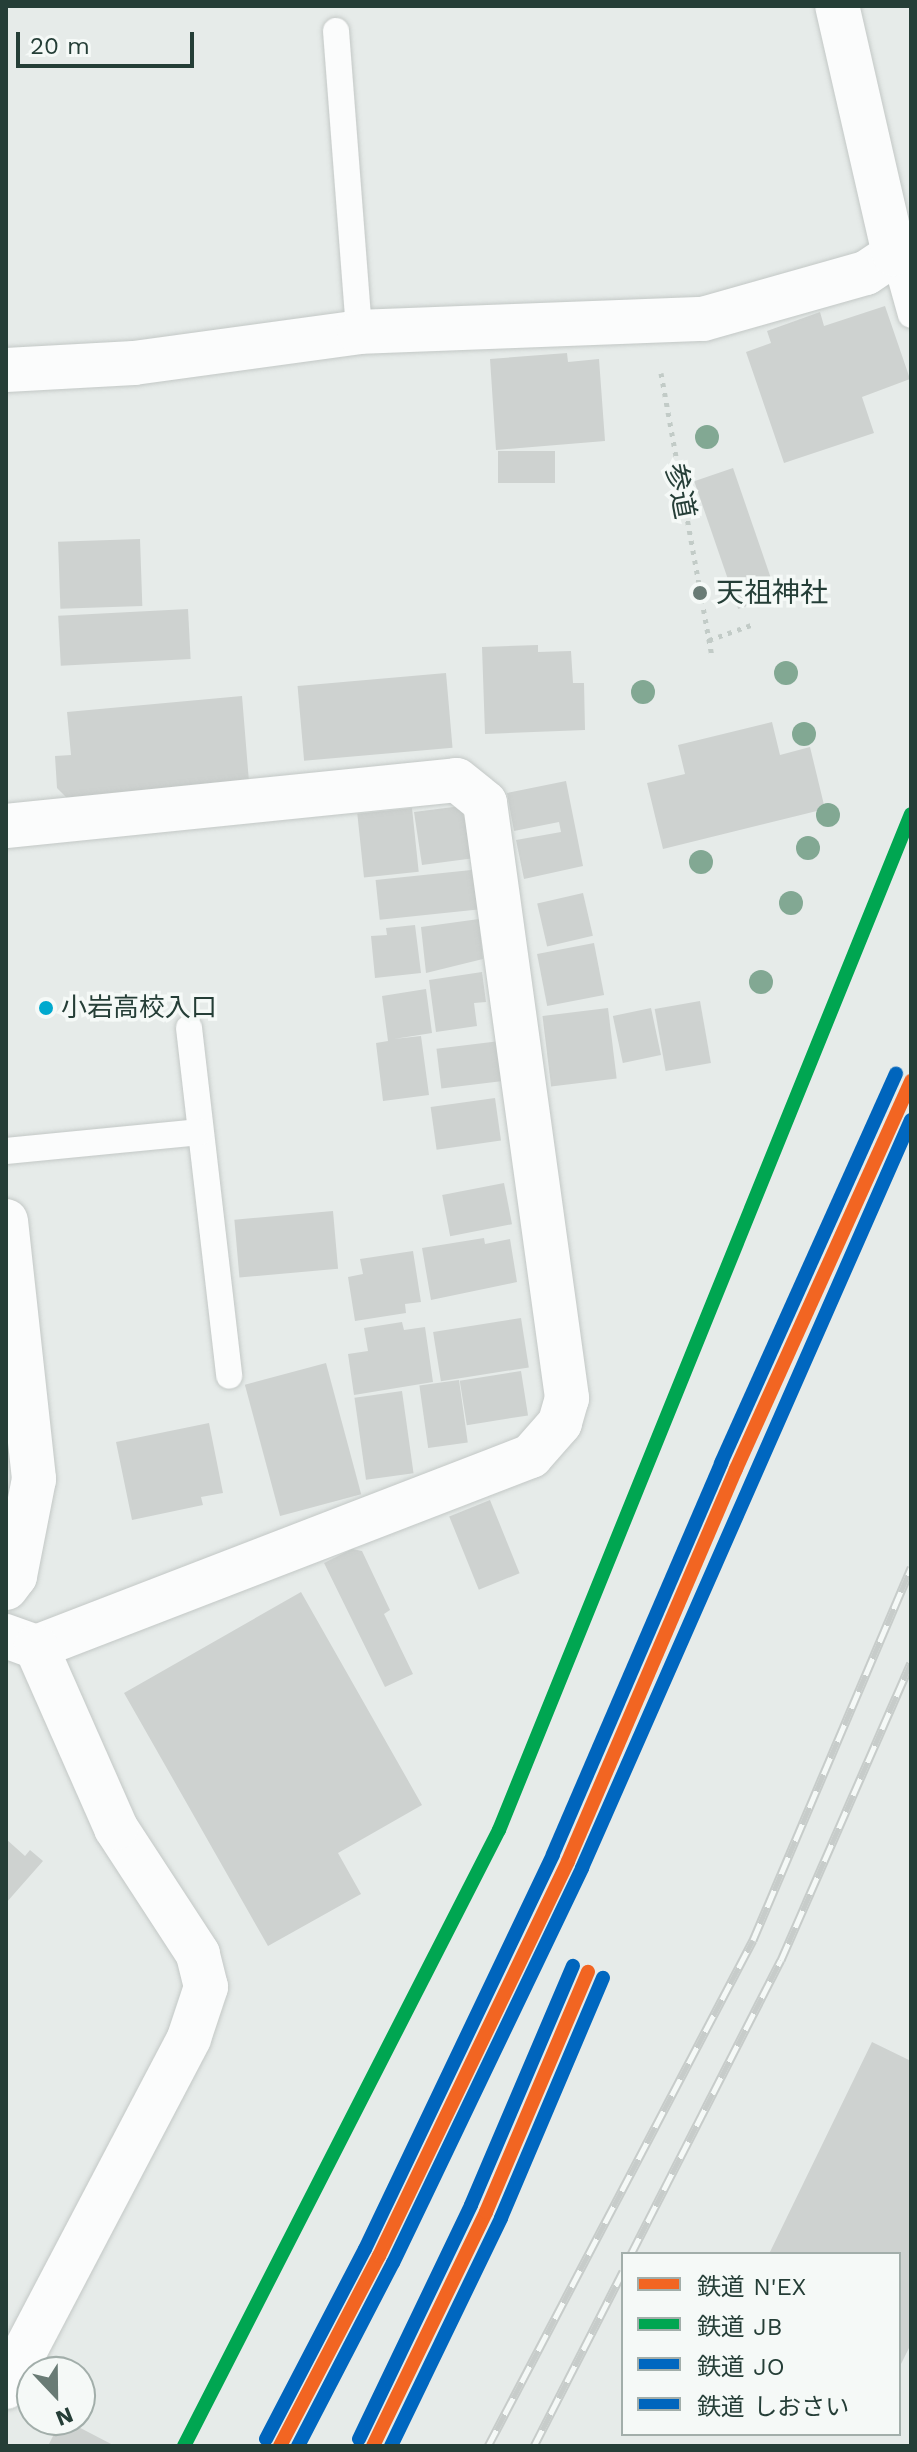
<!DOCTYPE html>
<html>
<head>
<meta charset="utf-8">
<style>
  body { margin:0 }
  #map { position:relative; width:917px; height:2452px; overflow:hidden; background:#e6ebe9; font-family:"Work Sans","Noto Sans JP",sans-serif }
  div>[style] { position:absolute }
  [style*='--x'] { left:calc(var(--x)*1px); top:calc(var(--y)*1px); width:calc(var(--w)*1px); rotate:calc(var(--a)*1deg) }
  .building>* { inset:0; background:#ced2d0; transform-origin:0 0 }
  .path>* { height:5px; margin-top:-2.5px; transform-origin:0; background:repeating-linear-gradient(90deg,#c2cbc7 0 4px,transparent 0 10px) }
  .roads { filter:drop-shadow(0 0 2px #c3c8c6) drop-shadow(0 0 2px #c3c8c6) }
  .lane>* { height:26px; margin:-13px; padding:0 13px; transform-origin:13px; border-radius:13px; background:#fbfcfc }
  .street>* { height:44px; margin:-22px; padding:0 22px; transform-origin:22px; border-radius:22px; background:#fbfcfc }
  .secondary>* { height:44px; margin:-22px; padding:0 22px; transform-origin:22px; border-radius:22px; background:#fbfcfc }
  .rail>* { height:9px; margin-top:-4.5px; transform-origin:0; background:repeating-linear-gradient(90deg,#f5f9f7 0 18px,#c7ccca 0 36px); box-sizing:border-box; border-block:2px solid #c7ccca }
  .rail-1>* { height:14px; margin:-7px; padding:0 7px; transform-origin:7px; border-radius:7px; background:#f26522 }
  .rail-2>* { height:14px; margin:-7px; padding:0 7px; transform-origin:7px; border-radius:7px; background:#00a651 }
  .rail-3>* { height:14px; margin:-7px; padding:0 7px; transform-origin:7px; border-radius:7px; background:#0067c0 }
  .rail-4>* { height:14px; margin:-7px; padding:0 7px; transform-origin:7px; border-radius:7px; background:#0065bd }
  .trees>* { width:24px; height:24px; margin:-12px; border-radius:50%; background:#82a893 }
  .dots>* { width:22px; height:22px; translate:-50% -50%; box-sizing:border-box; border:4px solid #f5f9f7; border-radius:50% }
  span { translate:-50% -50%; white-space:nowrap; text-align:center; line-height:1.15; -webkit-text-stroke:7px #f5f9f7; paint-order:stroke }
  .bus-label { font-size:26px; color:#253e37 }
  .left { translate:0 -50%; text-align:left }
  .street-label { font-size:28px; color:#253e37 }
  .poi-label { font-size:28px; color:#253e37 }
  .frame { position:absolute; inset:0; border:8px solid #253e37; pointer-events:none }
  .legend { position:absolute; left:621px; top:2252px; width:280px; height:184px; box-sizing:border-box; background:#f5f9f7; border:2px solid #a2aeaa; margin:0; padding:10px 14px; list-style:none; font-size:24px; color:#253e37 }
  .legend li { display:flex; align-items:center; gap:16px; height:40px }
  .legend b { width:40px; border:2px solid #a2aeaa }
  .north { position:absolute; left:16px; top:2356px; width:80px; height:80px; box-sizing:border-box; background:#f5f9f7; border:2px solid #a2aeaa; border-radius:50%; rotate:158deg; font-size:22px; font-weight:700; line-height:32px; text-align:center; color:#253e37 }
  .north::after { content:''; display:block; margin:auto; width:28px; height:36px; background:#697b75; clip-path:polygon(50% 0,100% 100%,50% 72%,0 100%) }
  .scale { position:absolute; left:16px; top:32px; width:178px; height:36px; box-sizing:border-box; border:4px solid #253e37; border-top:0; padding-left:10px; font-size:24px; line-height:28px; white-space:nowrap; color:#253e37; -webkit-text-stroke:6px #f5f9f7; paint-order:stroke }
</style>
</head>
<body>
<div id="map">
  <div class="building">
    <i style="clip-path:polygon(885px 306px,910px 379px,862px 397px,874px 433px,784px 463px,746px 352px,771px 343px,767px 331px,820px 312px,824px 326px)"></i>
    <i style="clip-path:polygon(567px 353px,568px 362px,599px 359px,605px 441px,496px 450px,490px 359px)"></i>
    <i style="left:498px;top:451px;width:57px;height:32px"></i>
    <i style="left:733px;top:468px;width:135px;height:41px;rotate:71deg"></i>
    <i style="left:140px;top:539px;width:67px;height:82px;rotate:88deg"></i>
    <i style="left:188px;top:609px;width:50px;height:130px;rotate:87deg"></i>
    <i style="clip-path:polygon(538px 645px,538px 652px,571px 651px,573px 683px,584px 683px,585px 730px,485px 734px,482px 647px)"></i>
    <i style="left:446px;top:673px;width:75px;height:149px;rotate:85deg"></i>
    <i style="clip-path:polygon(242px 696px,249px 782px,67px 798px,57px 788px,55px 756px,71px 755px,67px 712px)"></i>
    <i style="clip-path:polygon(772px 722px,780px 755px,810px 747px,825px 809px,663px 849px,647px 783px,685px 774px,678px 745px)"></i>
    <i style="clip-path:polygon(566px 781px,583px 866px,524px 879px,516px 840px,561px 832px,559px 822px,514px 831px,507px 793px)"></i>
    <i style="clip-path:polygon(461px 806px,475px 858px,422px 865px,414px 812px)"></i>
    <i style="left:412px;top:808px;width:64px;height:55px;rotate:84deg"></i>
    <i style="left:481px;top:869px;width:40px;height:106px;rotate:84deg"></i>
    <i style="left:583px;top:893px;width:44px;height:47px;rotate:77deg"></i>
    <i style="clip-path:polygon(479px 919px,483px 959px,426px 973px,421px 927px)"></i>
    <i style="clip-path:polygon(415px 925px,421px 973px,375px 978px,371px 936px,387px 935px,386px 928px)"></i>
    <i style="left:594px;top:943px;width:53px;height:58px;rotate:79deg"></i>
    <i style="clip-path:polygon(482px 972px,486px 1002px,474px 1003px,477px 1026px,436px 1032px,429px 980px)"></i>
    <i style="clip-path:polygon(426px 989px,432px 1033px,394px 1039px,421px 1036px,429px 1095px,383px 1101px,376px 1043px,388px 1041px,382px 996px)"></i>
    <i style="left:700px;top:1001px;width:63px;height:46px;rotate:80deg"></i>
    <i style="left:608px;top:1008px;width:71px;height:66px;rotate:83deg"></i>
    <i style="left:651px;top:1008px;width:48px;height:39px;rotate:78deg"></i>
    <i style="left:500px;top:1041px;width:40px;height:64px;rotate:83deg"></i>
    <i style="left:495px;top:1098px;width:43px;height:65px;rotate:82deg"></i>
    <i style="left:504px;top:1183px;width:42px;height:63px;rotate:79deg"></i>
    <i style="left:333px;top:1211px;width:58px;height:99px;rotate:85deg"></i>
    <i style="clip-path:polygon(484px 1238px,485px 1244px,510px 1239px,517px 1282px,431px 1300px,422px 1248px)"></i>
    <i style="clip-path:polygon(413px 1251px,421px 1302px,405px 1304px,406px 1313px,355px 1321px,348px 1277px,363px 1274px,360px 1259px)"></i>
    <i style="left:521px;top:1318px;width:50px;height:89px;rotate:81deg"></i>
    <i style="clip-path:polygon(402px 1322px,404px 1330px,425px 1327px,433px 1382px,354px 1395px,348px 1354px,368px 1351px,364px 1328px)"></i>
    <i style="left:326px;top:1363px;width:136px;height:84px;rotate:75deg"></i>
    <i style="left:521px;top:1371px;width:45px;height:62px;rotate:81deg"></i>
    <i style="left:459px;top:1380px;width:63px;height:40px;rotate:82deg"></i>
    <i style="left:402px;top:1391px;width:83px;height:48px;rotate:82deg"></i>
    <i style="clip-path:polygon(209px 1423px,223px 1493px,201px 1497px,203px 1505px,132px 1520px,116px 1442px)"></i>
    <i style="left:490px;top:1500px;width:79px;height:44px;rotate:68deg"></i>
    <i style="clip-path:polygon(352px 1549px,362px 1551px,390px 1610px,384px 1614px,413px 1674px,385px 1687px,324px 1563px)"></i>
    <i style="clip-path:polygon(301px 1592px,422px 1805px,338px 1853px,361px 1894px,268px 1946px,124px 1693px)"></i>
    <i style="clip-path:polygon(6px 1839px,25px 1856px,30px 1850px,43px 1861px,6px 1903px)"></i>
    <i style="clip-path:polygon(872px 2042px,911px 2061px,911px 2344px,899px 2368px,899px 2254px,769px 2254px)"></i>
    <i style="clip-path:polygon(61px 2420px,65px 2420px,115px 2446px,48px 2446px)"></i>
  </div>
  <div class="path">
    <i style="--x:661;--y:373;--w:288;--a:79.8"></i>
    <i style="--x:709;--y:640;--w:48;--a:-19.6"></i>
  </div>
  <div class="roads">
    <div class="lane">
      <i style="--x:336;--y:31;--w:302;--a:85.6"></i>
      <i style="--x:894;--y:254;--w:63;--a:74.4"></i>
      <i style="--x:189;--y:1028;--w:350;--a:83.4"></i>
      <i style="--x:6;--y:1151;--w:195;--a:-5.6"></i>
    </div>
    <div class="street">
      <i style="--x:6;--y:370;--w:128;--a:-3.1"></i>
      <i style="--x:134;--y:363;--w:227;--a:-7.8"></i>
      <i style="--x:359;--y:332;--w:344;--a:-2.2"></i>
      <i style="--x:703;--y:319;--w:169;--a:-15.8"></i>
      <i style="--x:866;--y:273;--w:34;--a:-34"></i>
      <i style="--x:894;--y:254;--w:254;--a:-102.9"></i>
      <i style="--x:6;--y:826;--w:453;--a:-5.8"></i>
      <i style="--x:457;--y:780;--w:36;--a:39"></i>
      <i style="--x:485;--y:803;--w:601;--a:82.15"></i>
      <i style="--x:567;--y:1398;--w:26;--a:106"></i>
      <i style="--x:560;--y:1423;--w:44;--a:131.3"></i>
      <i style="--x:531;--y:1456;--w:531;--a:158.9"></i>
      <i style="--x:36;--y:1647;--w:32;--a:-160"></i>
      <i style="--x:6;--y:2387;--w:394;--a:-62.3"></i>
      <i style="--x:189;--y:2038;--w:54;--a:-71.6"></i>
      <i style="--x:206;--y:1987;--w:34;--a:-104"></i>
      <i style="--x:198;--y:1954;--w:150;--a:-123.1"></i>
      <i style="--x:116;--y:1828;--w:198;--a:-113.8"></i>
    </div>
    <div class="secondary">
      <i style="--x:6;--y:1221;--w:260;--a:83.8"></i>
      <i style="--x:34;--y:1479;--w:99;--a:101.1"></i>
      <i style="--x:15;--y:1576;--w:15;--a:127"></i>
    </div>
  </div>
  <div class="rail">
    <i style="--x:631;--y:2254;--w:330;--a:-63"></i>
    <i style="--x:781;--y:1960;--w:324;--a:-66.4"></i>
    <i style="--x:488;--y:2446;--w:571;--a:-62.36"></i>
    <i style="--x:753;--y:1940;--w:405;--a:-67"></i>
    <i style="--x:534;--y:2446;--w:196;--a:-63"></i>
  </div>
  <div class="rail-1">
    <i style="--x:280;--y:2446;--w:214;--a:-62.5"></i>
    <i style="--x:379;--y:2256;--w:438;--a:-64.4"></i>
    <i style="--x:568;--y:1861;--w:426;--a:-66.8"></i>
    <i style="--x:736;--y:1469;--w:426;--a:-65.7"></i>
    <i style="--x:373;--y:2446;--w:260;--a:-64.2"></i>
    <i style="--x:486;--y:2212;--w:261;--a:-67"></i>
  </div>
  <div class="rail-2">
    <i style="--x:184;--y:2446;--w:692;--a:-62.92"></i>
    <i style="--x:499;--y:1830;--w:1096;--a:-67.93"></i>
  </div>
  <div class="rail-3">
    <i style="--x:298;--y:2446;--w:206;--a:-62.6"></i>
    <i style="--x:393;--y:2263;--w:438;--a:-64.4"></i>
    <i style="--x:582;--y:1868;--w:817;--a:-66.26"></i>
    <i style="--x:391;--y:2446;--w:253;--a:-64.2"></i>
    <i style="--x:501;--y:2218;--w:261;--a:-67"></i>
  </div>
  <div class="rail-4">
    <i style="--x:266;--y:2439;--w:214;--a:-62.5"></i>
    <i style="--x:365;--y:2249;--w:437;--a:-64.5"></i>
    <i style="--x:553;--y:1854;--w:426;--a:-66.7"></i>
    <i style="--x:721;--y:1463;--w:427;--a:-65.8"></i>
    <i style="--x:359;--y:2439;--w:259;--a:-64.4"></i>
    <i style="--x:471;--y:2205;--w:260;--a:-66.9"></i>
  </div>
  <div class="trees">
    <i style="left:707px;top:437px"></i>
    <i style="left:786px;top:673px"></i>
    <i style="left:643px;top:692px"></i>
    <i style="left:804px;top:734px"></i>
    <i style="left:828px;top:815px"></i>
    <i style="left:808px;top:848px"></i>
    <i style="left:701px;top:862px"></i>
    <i style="left:791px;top:903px"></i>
    <i style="left:761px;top:982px"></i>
  </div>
  <div class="dots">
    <i style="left:700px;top:593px;background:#697b75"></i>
    <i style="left:46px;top:1008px;background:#00a9ce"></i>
  </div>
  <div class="bus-label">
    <span class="left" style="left:61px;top:1008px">小岩高校入口</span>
  </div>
  <div class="street-label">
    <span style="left:680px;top:491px;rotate:79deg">参道</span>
  </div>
  <div class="poi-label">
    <span class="left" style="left:716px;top:593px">天祖神社</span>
  </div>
  <div class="frame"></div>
  <ul class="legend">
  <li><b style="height:10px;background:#f26522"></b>鉄道 N'EX</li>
  <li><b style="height:10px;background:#00a651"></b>鉄道 JB</li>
  <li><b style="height:10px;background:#0067c0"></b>鉄道 JO</li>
  <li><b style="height:10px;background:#0065bd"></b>鉄道 しおさい</li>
  </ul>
  <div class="north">N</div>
  <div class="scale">20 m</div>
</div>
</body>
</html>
